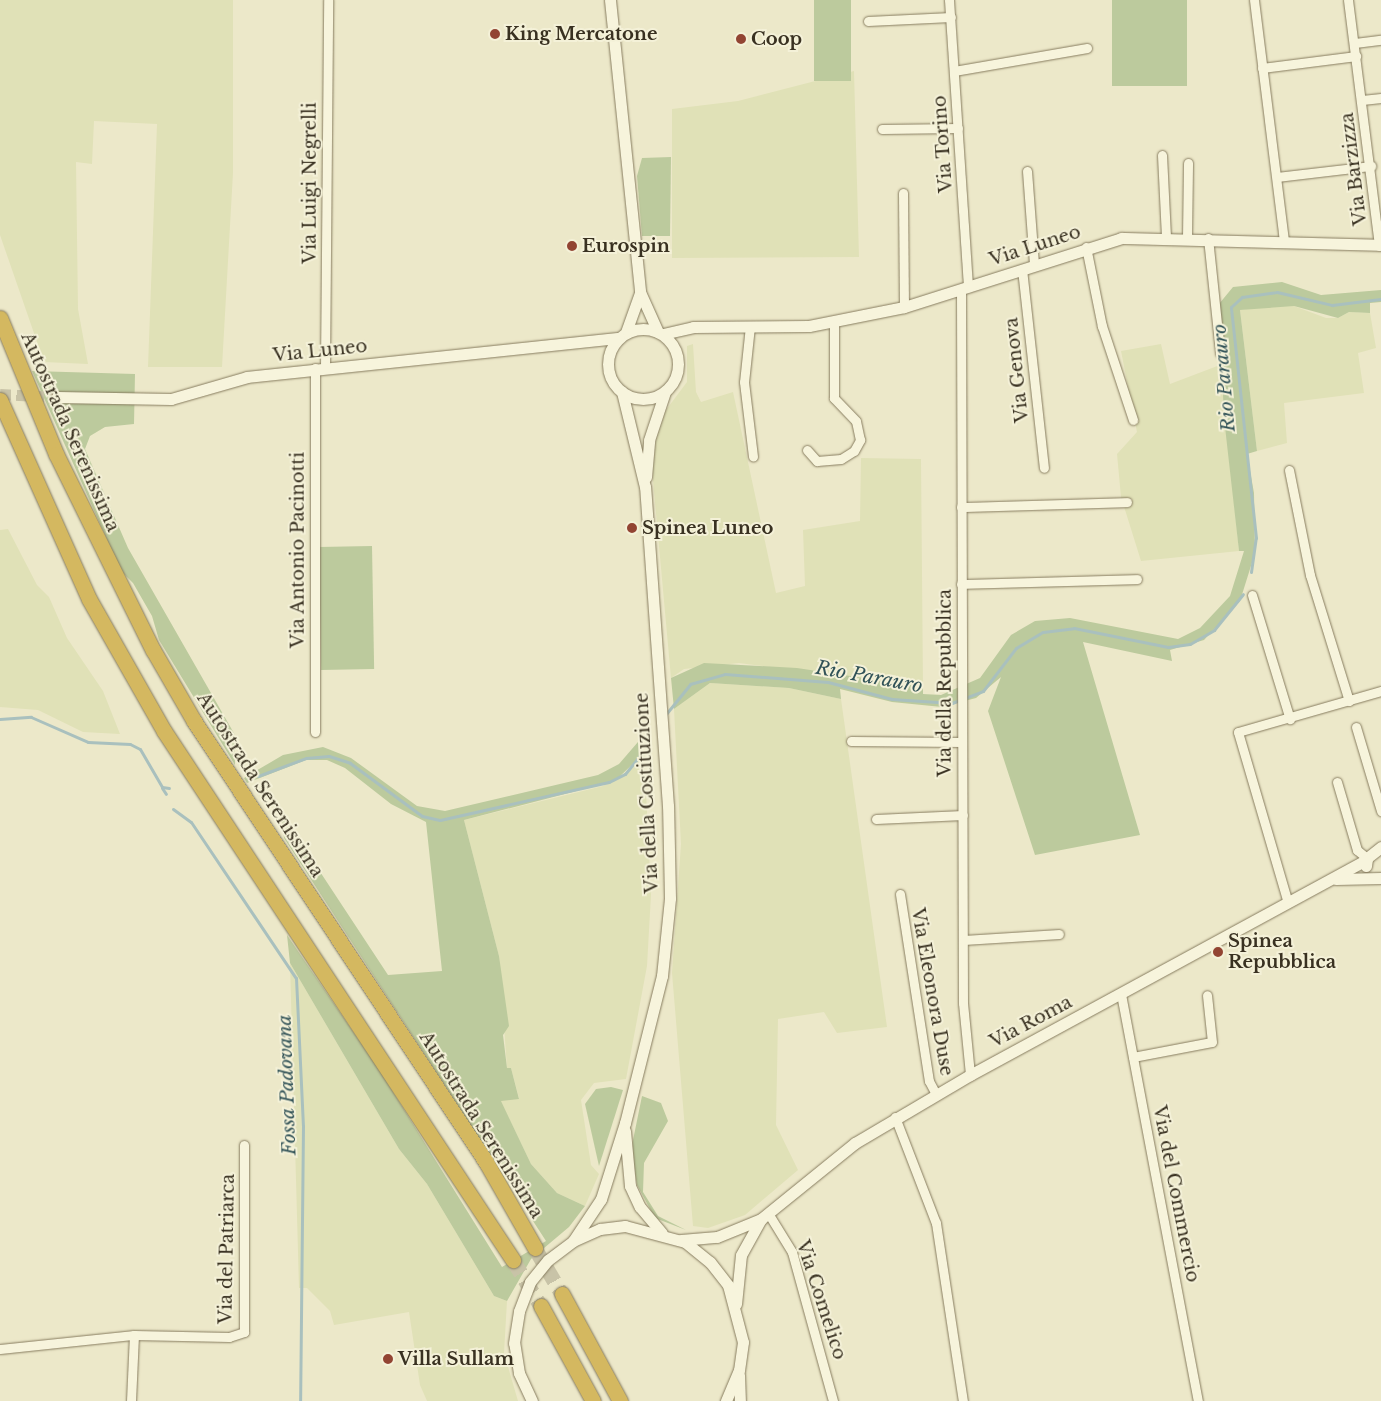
<!DOCTYPE html>
<html>
<head>
<meta charset="utf-8">
<style>
  body { margin:0 }
  #map { position:relative; width:1381px; height:1401px; overflow:hidden; background:#ece8c9; font-family:"Libre Baskerville",serif }
  div>[style] { position:absolute }
  [style*='--x'] { left:calc(var(--x)*1px); top:calc(var(--y)*1px); width:calc(var(--w)*1px); rotate:calc(var(--a)*1deg) }
  .farmland>* { inset:0; background:#e0e1b7 }
  .green>* { inset:0; background:#bcca9d; transform-origin:0 0 }
  .stream>* { height:3px; margin:-1.5px; padding:0 1.5px; transform-origin:1.5px; border-radius:1.5px; background:#a9c0be }
  .secondary-tunnel>* { height:11px; margin-top:-5.5px; transform-origin:0; background:repeating-linear-gradient(90deg,#c8c3a7 0 11px,transparent 0 16.5px) }
  .highway-tunnel>* { height:15px; margin-top:-7.5px; transform-origin:0; background:repeating-linear-gradient(90deg,#c8c3a7 0 15px,transparent 0 23px) }
  .roads { filter:drop-shadow(0 0 1px #877c5f) drop-shadow(0 0 1px #877c5f) }
  .street>* { height:9px; margin:-4.5px; padding:0 4.5px; transform-origin:4.5px; border-radius:4.5px; background:#f7f4dc }
  .secondary>* { height:11px; margin:-5.5px; padding:0 5.5px; transform-origin:5.5px; border-radius:5.5px; background:#f7f4dc }
  .secondary>.ring { margin:-5.5px; padding:0; box-sizing:content-box; background:none; border:11px solid #f7f4dc; border-radius:50% }
  .highway>* { height:15px; margin:-7.5px; padding:0 7.5px; transform-origin:7.5px; border-radius:7.5px; background:#d4b860 }
  .dots>* { width:14px; height:14px; translate:-50% -50%; box-sizing:border-box; border:2px solid #f4f1d8; border-radius:50% }
  span { translate:-50% -50%; white-space:nowrap; text-align:center; line-height:1.15; -webkit-text-stroke:4px #f4f1d8; paint-order:stroke }
  .poi-label { font-size:18px; color:#393121; font-weight:700 }
  .left { translate:0 -50%; text-align:left }
  .street-label { font-size:18px; color:#393121 }
  .water-label { font-size:19px; color:#315257; font-style:italic }
</style>
</head>
<body>
<div id="map">
  <div class="farmland">
    <i style="clip-path:polygon(0 0,233px 0,233px 173px,222px 367px,148px 367px,157px 124px,94px 121px,92px 164px,76px 162px,78px 309px,88px 364px,44px 362px,0 235px)"></i>
    <i style="clip-path:polygon(854px 71px,859px 257px,672px 258px,672px 109px,738px 101px)"></i>
    <i style="clip-path:polygon(1275px 305px,1294px 306px,1326px 318px,1338px 318px,1349px 312px,1370px 313px,1376px 348px,1358px 353px,1364px 393px,1284px 403px,1287px 443px,1257px 451px,1240px 310px)"></i>
    <i style="clip-path:polygon(693px 344px,696px 392px,701px 402px,733px 392px,776px 593px,805px 586px,803px 530px,860px 521px,861px 458px,921px 459px,923px 687px,739px 663px,684px 669px,671px 678px,652px 469px,654px 436px,663px 414px,687px 382px,687px 346px)"></i>
    <i style="clip-path:polygon(1161px 344px,1170px 384px,1220px 365px,1239px 551px,1141px 561px,1121px 497px,1117px 454px,1137px 432px,1121px 351px)"></i>
    <i style="clip-path:polygon(8px 529px,37px 585px,49px 597px,67px 638px,103px 691px,120px 734px,83px 732px,38px 710px,0 707px,0 530px)"></i>
    <i style="clip-path:polygon(710px 683px,789px 688px,841px 699px,887px 1027px,837px 1033px,824px 1012px,778px 1019px,776px 1125px,798px 1170px,745px 1215px,708px 1228px,693px 1226px,672px 973px,681px 844px,674px 709px)"></i>
    <i style="clip-path:polygon(644px 750px,651px 895px,647px 966px,626px 1079px,594px 1083px,581px 1100px,591px 1165px,599px 1174px,585px 1206px,557px 1193px,531px 1164px,500px 1100px,519px 1098px,511px 1068px,507px 1068px,499px 956px,464px 820px,603px 786px,627px 773px)"></i>
    <i style="clip-path:polygon(290px 963px,399px 1149px,427px 1184px,494px 1296px,507px 1301px,504px 1353px,518px 1401px,427px 1401px,420px 1385px,409px 1312px,334px 1325px,330px 1311px,307px 1288px,299px 1288px)"></i>
  </div>
  <div class="green">
    <i style="left:814px;top:0;width:37px;height:81px"></i>
    <i style="left:1112px;top:0;width:75px;height:86px"></i>
    <i style="clip-path:polygon(671px 157px,670px 236px,642px 236px,637px 176px,642px 158px)"></i>
    <i style="clip-path:polygon(1282px 282px,1321px 295px,1381px 290px,1381px 302px,1370px 303px,1370px 313px,1349px 312px,1338px 318px,1294px 306px,1240px 310px,1257px 451px,1247px 454px,1254px 493px,1255px 553px,1240px 601px,1204px 640px,1170px 650px,1172px 661px,1083px 642px,1140px 835px,1035px 855px,988px 711px,1001px 677px,976px 698px,942px 707px,892px 702px,840px 689px,841px 699px,789px 688px,710px 683px,674px 709px,671px 678px,704px 663px,797px 668px,923px 687px,923px 694px,941px 695px,980px 678px,1011px 635px,1035px 621px,1070px 618px,1178px 639px,1200px 628px,1230px 596px,1244px 551px,1239px 551px,1224px 418px,1219px 304px,1233px 287px)"></i>
    <i style="clip-path:polygon(32px 371px,135px 374px,134px 424px,105px 427px,90px 436px,85px 449px,128px 548px,235px 735px,235px 765px,159px 640px,152px 616px,133px 583px,121px 571px)"></i>
    <i style="left:372px;top:546px;width:123px;height:53px;rotate:89deg"></i>
    <i style="clip-path:polygon(644px 735px,641px 756px,615px 781px,464px 820px,499px 956px,509px 1026px,503px 1035px,507px 1068px,511px 1068px,519px 1099px,501px 1101px,531px 1164px,557px 1193px,585px 1206px,569px 1227px,531px 1259px,507px 1301px,494px 1296px,427px 1184px,399px 1149px,290px 963px,287px 935px,380px 1071px,502px 1267px,546px 1241px,284px 838px,280px 811px,388px 975px,442px 971px,426px 822px,391px 804px,345px 768px,327px 760px,306px 760px,247px 783px,244px 778px,283px 755px,323px 747px,351px 758px,417px 806px,445px 811px,598px 775px,619px 764px)"></i>
    <i style="clip-path:polygon(611px 1087px,623px 1090px,599px 1166px,585px 1104px,596px 1089px)"></i>
    <i style="clip-path:polygon(642px 1096px,661px 1103px,668px 1121px,644px 1163px,643px 1192px,658px 1216px,686px 1230px,655px 1218px,637px 1185px,631px 1150px)"></i>
  </div>
  <div class="stream">
    <i style="--x:1251;--y:572;--w:34;--a:-82"></i>
    <i style="--x:1256;--y:538;--w:232;--a:-96.2"></i>
    <i style="--x:1231;--y:307;--w:15;--a:-42"></i>
    <i style="--x:1242;--y:297;--w:35;--a:-8"></i>
    <i style="--x:1277;--y:292;--w:57;--a:13.3"></i>
    <i style="--x:1332;--y:305;--w:49;--a:-7"></i>
    <i style="--x:666;--y:714;--w:38;--a:-51"></i>
    <i style="--x:690;--y:684;--w:36;--a:-16"></i>
    <i style="--x:725;--y:674;--w:103;--a:4.4"></i>
    <i style="--x:828;--y:682;--w:66;--a:14.9"></i>
    <i style="--x:892;--y:699;--w:60;--a:3.8"></i>
    <i style="--x:952;--y:703;--w:33;--a:-21"></i>
    <i style="--x:983;--y:691;--w:54;--a:-52.5"></i>
    <i style="--x:1016;--y:648;--w:31;--a:-31"></i>
    <i style="--x:1043;--y:632;--w:31;--a:-7"></i>
    <i style="--x:1074;--y:628;--w:96;--a:11.4"></i>
    <i style="--x:1168;--y:647;--w:22;--a:-8"></i>
    <i style="--x:1190;--y:644;--w:28;--a:-30"></i>
    <i style="--x:1214;--y:630;--w:46;--a:-51.1"></i>
    <i style="--x:0;--y:719;--w:31;--a:-4"></i>
    <i style="--x:31;--y:717;--w:62;--a:23.7"></i>
    <i style="--x:88;--y:742;--w:42;--a:2.7"></i>
    <i style="--x:130;--y:744;--w:11;--a:27"></i>
    <i style="--x:140;--y:749;--w:44;--a:59.9"></i>
    <i style="--x:162;--y:787;--w:7;--a:8"></i>
    <i style="--x:258;--y:776;--w:51;--a:-20.6"></i>
    <i style="--x:306;--y:758;--w:23;--a:-5"></i>
    <i style="--x:329;--y:756;--w:22;--a:18"></i>
    <i style="--x:350;--y:763;--w:89;--a:36.4"></i>
    <i style="--x:422;--y:816;--w:18;--a:13"></i>
    <i style="--x:440;--y:820;--w:173;--a:-12.7"></i>
    <i style="--x:609;--y:782;--w:18;--a:-27"></i>
    <i style="--x:625;--y:774;--w:26;--a:-51"></i>
    <i style="--x:162;--y:788;--w:7;--a:56"></i>
    <i style="--x:173;--y:809;--w:22;--a:36"></i>
    <i style="--x:191;--y:822;--w:188;--a:56.1"></i>
    <i style="--x:296;--y:978;--w:148;--a:87.3"></i>
    <i style="--x:303;--y:1126;--w:275;--a:90.6"></i>
  </div>
  <div class="secondary-tunnel">
    <i style="--x:0;--y:394;--w:57;--a:3"></i>
  </div>
  <div class="highway-tunnel">
    <i style="--x:535;--y:1248;--w:53;--a:59.6"></i>
    <i style="--x:513;--y:1260;--w:54;--a:58.7"></i>
  </div>
  <div class="roads">
    <div class="street">
      <i style="--x:949;--y:0;--w:288;--a:86.2"></i>
      <i style="--x:1254;--y:0;--w:244;--a:82.9"></i>
      <i style="--x:1348;--y:0;--w:248;--a:82.8"></i>
      <i style="--x:868;--y:21;--w:83;--a:-2.8"></i>
      <i style="--x:1355;--y:43;--w:26;--a:-7"></i>
      <i style="--x:1262;--y:68;--w:95;--a:-7.3"></i>
      <i style="--x:954;--y:71;--w:135;--a:-9.8"></i>
      <i style="--x:1362;--y:100;--w:19;--a:-6"></i>
      <i style="--x:882;--y:129;--w:76;--a:-0.8"></i>
      <i style="--x:1162;--y:155;--w:82;--a:87.2"></i>
      <i style="--x:1027;--y:171;--w:94;--a:85.7"></i>
      <i style="--x:1277;--y:177;--w:95;--a:-6.7"></i>
      <i style="--x:903;--y:193;--w:114;--a:89.5"></i>
      <i style="--x:1187;--y:237;--w:74;--a:-89.2"></i>
      <i style="--x:1208;--y:238;--w:116;--a:84"></i>
      <i style="--x:1086;--y:247;--w:81;--a:78.6"></i>
      <i style="--x:1102;--y:326;--w:99;--a:71.7"></i>
      <i style="--x:1022;--y:269;--w:200;--a:83.7"></i>
      <i style="--x:961;--y:289;--w:714;--a:89.84"></i>
      <i style="--x:963;--y:1003;--w:72;--a:84.4"></i>
      <i style="--x:750;--y:326;--w:56;--a:96.1"></i>
      <i style="--x:744;--y:382;--w:75;--a:83.1"></i>
      <i style="--x:325;--y:367;--w:367;--a:-89.5"></i>
      <i style="--x:807;--y:450;--w:15;--a:48"></i>
      <i style="--x:817;--y:461;--w:24;--a:-5"></i>
      <i style="--x:841;--y:459;--w:15;--a:-32"></i>
      <i style="--x:854;--y:451;--w:13;--a:-61"></i>
      <i style="--x:860;--y:440;--w:19;--a:-102"></i>
      <i style="--x:856;--y:421;--w:32;--a:-134"></i>
      <i style="--x:834;--y:398;--w:77;--a:-90"></i>
      <i style="--x:1289;--y:470;--w:107;--a:78.7"></i>
      <i style="--x:1310;--y:575;--w:132;--a:72.8"></i>
      <i style="--x:961;--y:507;--w:166;--a:-1.7"></i>
      <i style="--x:961;--y:584;--w:176;--a:-1.6"></i>
      <i style="--x:1252;--y:595;--w:130;--a:73"></i>
      <i style="--x:1356;--y:727;--w:88;--a:73.4"></i>
      <i style="--x:315;--y:732;--w:364;--a:-90"></i>
      <i style="--x:851;--y:741;--w:111;--a:0.5"></i>
      <i style="--x:1337;--y:782;--w:71;--a:73.6"></i>
      <i style="--x:1357;--y:850;--w:13;--a:39"></i>
      <i style="--x:876;--y:819;--w:87;--a:-2.6"></i>
      <i style="--x:900;--y:894;--w:189;--a:81.2"></i>
      <i style="--x:929;--y:1081;--w:15;--a:62"></i>
      <i style="--x:1288;--y:903;--w:178;--a:-106.3"></i>
      <i style="--x:1238;--y:732;--w:149;--a:-16"></i>
      <i style="--x:964;--y:940;--w:95;--a:-3.6"></i>
      <i style="--x:1121;--y:994;--w:414;--a:79.3"></i>
      <i style="--x:1133;--y:1057;--w:80;--a:-10.8"></i>
      <i style="--x:1212;--y:1042;--w:47;--a:-96.1"></i>
      <i style="--x:895;--y:1117;--w:114;--a:68.9"></i>
      <i style="--x:936;--y:1223;--w:180;--a:81.4"></i>
      <i style="--x:768;--y:1213;--w:46;--a:58.4"></i>
      <i style="--x:792;--y:1252;--w:155;--a:74.6"></i>
      <i style="--x:0;--y:1349;--w:135;--a:-6"></i>
      <i style="--x:134;--y:1335;--w:95;--a:1.2"></i>
      <i style="--x:229;--y:1337;--w:16;--a:-18"></i>
      <i style="--x:244;--y:1332;--w:187;--a:-90"></i>
      <i style="--x:131;--y:1401;--w:66;--a:-87.4"></i>
    </div>
    <div class="secondary">
      <i style="--x:610;--y:0;--w:294;--a:84.1"></i>
      <i style="--x:640;--y:292;--w:44;--a:65.8"></i>
      <i class="ring" style="left:608px;top:329px;width:59px;height:59px"></i>
      <i style="--x:626;--y:332;--w:41;--a:-70.3"></i>
      <i style="--x:663;--y:334;--w:31;--a:-13"></i>
      <i style="--x:693;--y:327;--w:116;--a:-0.5"></i>
      <i style="--x:809;--y:326;--w:97;--a:-11.3"></i>
      <i style="--x:904;--y:307;--w:228;--a:-17.6"></i>
      <i style="--x:1121;--y:238;--w:260;--a:1.5"></i>
      <i style="--x:57;--y:397;--w:114;--a:1"></i>
      <i style="--x:171;--y:399;--w:79;--a:-16.1"></i>
      <i style="--x:247;--y:377;--w:374;--a:-6"></i>
      <i style="--x:646;--y:477;--w:37;--a:-85"></i>
      <i style="--x:649;--y:440;--w:51;--a:-71.6"></i>
      <i style="--x:1366;--y:866;--w:8;--a:-83"></i>
      <i style="--x:1367;--y:858;--w:18;--a:-38"></i>
      <i style="--x:1336;--y:879;--w:45;--a:-1.3"></i>
      <i style="--x:625;--y:1131;--w:55;--a:84.8"></i>
      <i style="--x:630;--y:1186;--w:23;--a:65"></i>
      <i style="--x:640;--y:1207;--w:34;--a:50"></i>
      <i style="--x:681;--y:1240;--w:36;--a:-5"></i>
      <i style="--x:717;--y:1237;--w:48;--a:-22.2"></i>
      <i style="--x:573;--y:1241;--w:50;--a:-56.3"></i>
      <i style="--x:601;--y:1199;--w:80;--a:-72.5"></i>
      <i style="--x:625;--y:1123;--w:152;--a:-75.9"></i>
      <i style="--x:662;--y:976;--w:78;--a:-84.1"></i>
      <i style="--x:670;--y:898;--w:92;--a:-91.2"></i>
      <i style="--x:668;--y:806;--w:320;--a:-94.1"></i>
      <i style="--x:645;--y:487;--w:98;--a:-103.6"></i>
      <i style="--x:736;--y:1304;--w:49;--a:-84.2"></i>
      <i style="--x:741;--y:1255;--w:41;--a:-60.9"></i>
      <i style="--x:761;--y:1219;--w:121;--a:-39"></i>
      <i style="--x:855;--y:1143;--w:134;--a:-30.6"></i>
      <i style="--x:970;--y:1075;--w:451;--a:-28.5"></i>
      <i style="--x:739;--y:1375;--w:26;--a:88"></i>
      <i style="--x:532;--y:1401;--w:31;--a:-115"></i>
      <i style="--x:519;--y:1373;--w:30;--a:-99"></i>
      <i style="--x:514;--y:1343;--w:32;--a:-81"></i>
      <i style="--x:519;--y:1311;--w:31;--a:-69"></i>
      <i style="--x:530;--y:1282;--w:28;--a:-51"></i>
      <i style="--x:548;--y:1260;--w:31;--a:-37"></i>
      <i style="--x:573;--y:1241;--w:30;--a:-24"></i>
      <i style="--x:600;--y:1229;--w:25;--a:-7"></i>
      <i style="--x:625;--y:1226;--w:62;--a:14.9"></i>
      <i style="--x:685;--y:1242;--w:32;--a:39"></i>
      <i style="--x:710;--y:1262;--w:29;--a:52"></i>
      <i style="--x:728;--y:1285;--w:59;--a:75.3"></i>
      <i style="--x:743;--y:1342;--w:28;--a:98"></i>
      <i style="--x:739;--y:1370;--w:34;--a:113"></i>
    </div>
    <div class="highway">
      <i style="--x:0;--y:318;--w:147;--a:67.6"></i>
      <i style="--x:56;--y:454;--w:219;--a:63.7"></i>
      <i style="--x:153;--y:650;--w:82;--a:60"></i>
      <i style="--x:194;--y:721;--w:529;--a:56.49"></i>
      <i style="--x:486;--y:1162;--w:99;--a:60.3"></i>
      <i style="--x:0;--y:400;--w:218;--a:65.9"></i>
      <i style="--x:89;--y:599;--w:152;--a:60.4"></i>
      <i style="--x:164;--y:731;--w:634;--a:56.59"></i>
      <i style="--x:562;--y:1294;--w:122;--a:61.5"></i>
      <i style="--x:541;--y:1306;--w:108;--a:61.3"></i>
    </div>
  </div>
  <div class="dots">
    <i style="left:495px;top:34px;background:#924432"></i>
    <i style="left:741px;top:39px;background:#924432"></i>
    <i style="left:572px;top:246px;background:#924432"></i>
    <i style="left:632px;top:528px;background:#924432"></i>
    <i style="left:1218px;top:952px;background:#924432"></i>
    <i style="left:388px;top:1359px;background:#924432"></i>
  </div>
  <div class="poi-label">
    <span class="left" style="left:505px;top:34px">King Mercatone</span>
    <span class="left" style="left:751px;top:39px">Coop</span>
    <span class="left" style="left:582px;top:246px">Eurospin</span>
    <span class="left" style="left:642px;top:528px">Spinea Luneo</span>
    <span class="left" style="left:1228px;top:952px">Spinea<br>Repubblica</span>
    <span class="left" style="left:398px;top:1359px">Villa Sullam</span>
  </div>
  <div class="street-label">
    <span style="left:943px;top:144px;rotate:-94deg">Via Torino</span>
    <span style="left:1354px;top:169px;rotate:-97deg">Via Barzizza</span>
    <span style="left:310px;top:183px;rotate:-90deg">Via Luigi Negrelli</span>
    <span style="left:1035px;top:246px;rotate:-18deg">Via Luneo</span>
    <span style="left:320px;top:351px;rotate:-6deg">Via Luneo</span>
    <span style="left:1017px;top:370px;rotate:-96deg">Via Genova</span>
    <span style="left:70px;top:432px;rotate:66deg">Autostrada Serenissima</span>
    <span style="left:298px;top:550px;rotate:-90deg">Via Antonio Pacinotti</span>
    <span style="left:945px;top:683px;rotate:-90deg">Via della Repubblica</span>
    <span style="left:260px;top:785px;rotate:57deg">Autostrada Serenissima</span>
    <span style="left:647px;top:793px;rotate:-93deg">Via della Costituzione</span>
    <span style="left:932px;top:992px;rotate:80deg">Via Eleonora Duse</span>
    <span style="left:1031px;top:1022px;rotate:-28deg">Via Roma</span>
    <span style="left:481px;top:1125px;rotate:58deg">Autostrada Serenissima</span>
    <span style="left:1176px;top:1194px;rotate:79deg">Via del Commercio</span>
    <span style="left:227px;top:1249px;rotate:-89deg">Via del Patriarca</span>
    <span style="left:821px;top:1300px;rotate:72deg">Via Comelico</span>
  </div>
  <div class="water-label">
    <span style="left:1224px;top:378px;rotate:-95deg">Rio Parauro</span>
    <span style="left:869px;top:677px;rotate:10deg">Rio Parauro</span>
    <span style="left:287px;top:1085px;rotate:-92deg">Fossa Padovana</span>
  </div>
</div>
</body>
</html>
